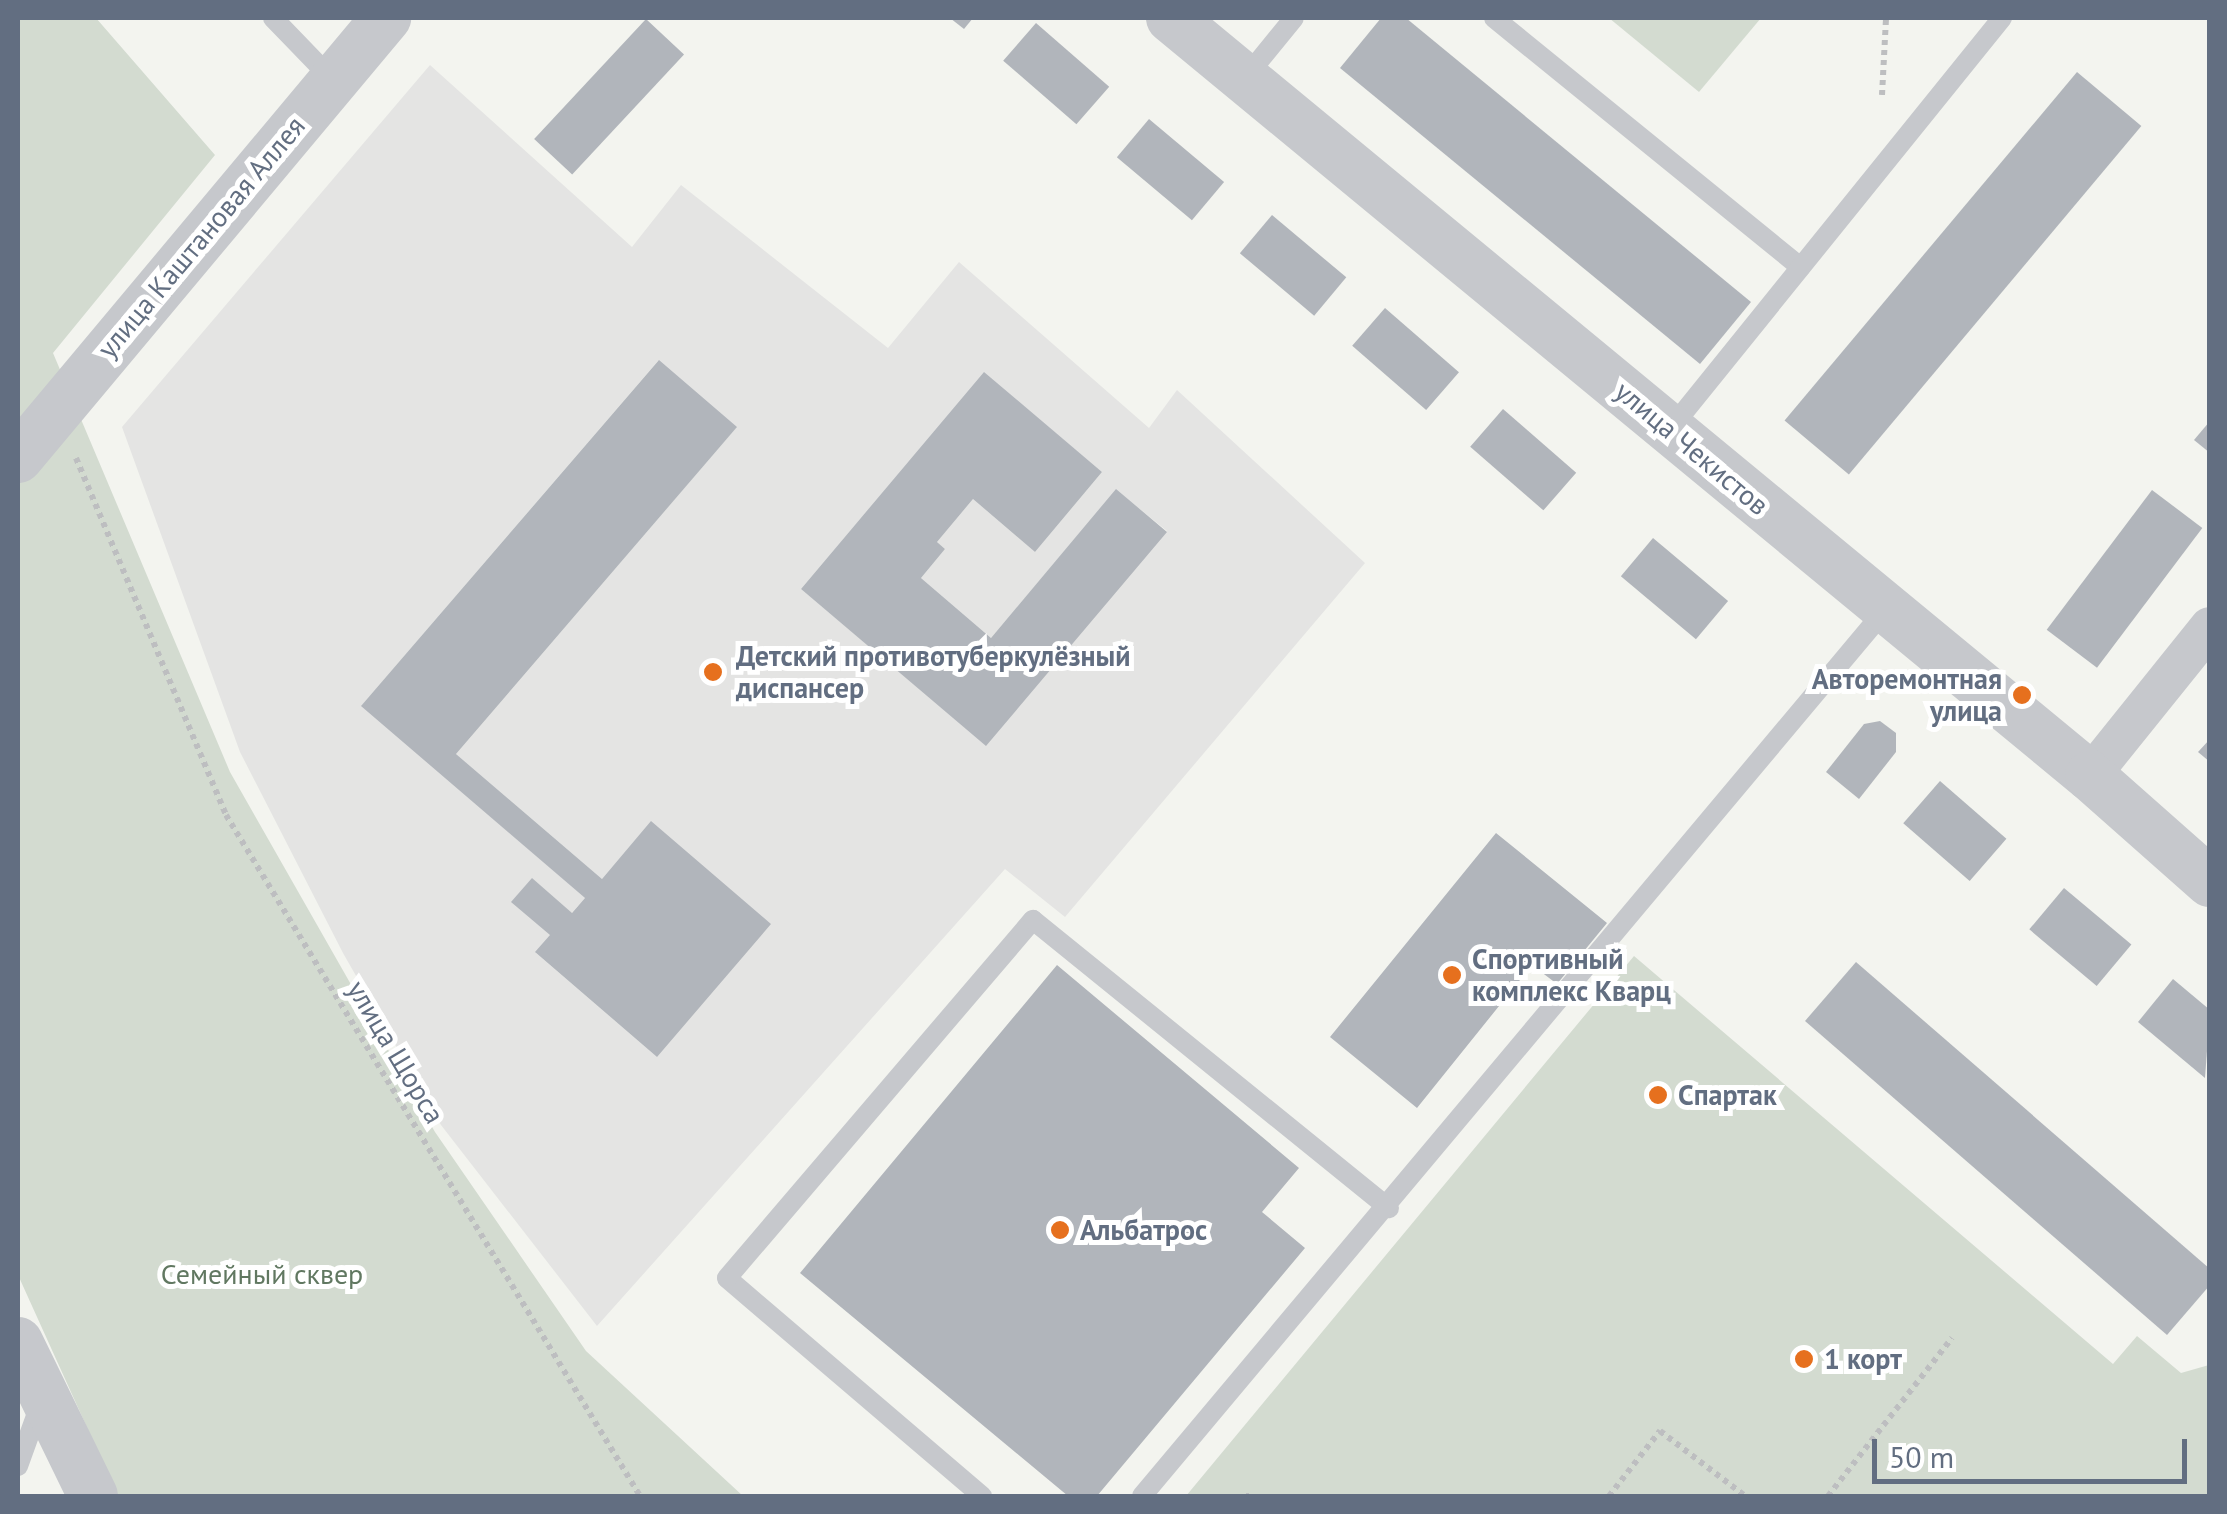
<!DOCTYPE html>
<html>
<head>
<meta charset="utf-8">
<style>
  body { margin:0 }
  #map { position:relative; width:2227px; height:1514px; overflow:hidden; background:#f3f4ef; font-family:"PT Sans",sans-serif }
  div>[style] { position:absolute }
  [style*='--x'] { left:calc(var(--x)*1px); top:calc(var(--y)*1px); width:calc(var(--w)*1px); rotate:calc(var(--a)*1deg) }
  .built>* { inset:0; background:#e4e4e3 }
  .green>* { inset:0; background:#d3dbd0 }
  .building>* { inset:0; background:#b1b5bb; transform-origin:0 0 }
  .path>* { height:6px; margin-top:-3px; transform-origin:0; background:repeating-linear-gradient(90deg,#bdbec0 0 5px,transparent 0 10px) }
  .service>* { height:20px; margin:-10px; padding:0 10px; transform-origin:10px; border-radius:10px; background:#c6c8cc }
  .minor>* { height:40px; margin:-20px; padding:0 20px; transform-origin:20px; border-radius:20px; background:#c6c8cc }
  .tertiary>* { height:50px; margin:-25px; padding:0 25px; transform-origin:25px; border-radius:25px; background:#c6c8cc }
  .dots>* { width:28px; height:28px; translate:-50% -50%; box-sizing:border-box; border:5px solid #fff; border-radius:50% }
  span { translate:-50% -50%; white-space:nowrap; text-align:center; line-height:1.15; -webkit-text-stroke:10px #fff; paint-order:stroke }
  .street-label { font-size:28px; color:#626e81 }
  .poi-label { font-size:28px; color:#626e81; font-weight:700 }
  .left { translate:0 -50%; text-align:left }
  .right { translate:-100% -50%; text-align:right }
  .park-label { font-size:28px; color:#617861 }
  .frame { position:absolute; inset:0; border:20px solid #626e81; pointer-events:none }
  .scale { position:absolute; left:1872px; top:1439px; width:315px; height:45px; box-sizing:border-box; border:5px solid #626e81; border-top:0; padding-left:12px; font-size:30px; line-height:35px; white-space:nowrap; color:#626e81; -webkit-text-stroke:8px #fff; paint-order:stroke }
</style>
</head>
<body>
<div id="map">
  <div class="built">
    <i style="clip-path:polygon(evenodd,430px 65px,632px 247px,681px 185px,888px 348px,959px 262px,1149px 428px,1177px 390px,1365px 563px,1065px 917px,1005px 869px,597px 1326px,441px 1125px,343px 953px,240px 752px,122px 427px,430px 65px,658px 361px,736px 428px,456px 754px,602px 879px,651px 822px,657px 1057px,536px 953px,585px 898px,362px 705px,658px 361px,430px 65px,984px 373px,1102px 472px,1035px 552px,973px 499px,937px 542px,945px 549px,921px 578px,991px 638px,1116px 490px,1167px 531px,986px 745px,801px 589px,984px 373px)"></i>
  </div>
  <div class="green">
    <i style="clip-path:polygon(18px 18px,96px 18px,215px 155px,53px 353px,230px 772px,435px 1132px,586px 1351px,743px 1496px,118px 1496px,18px 1275px)"></i>
    <i style="clip-path:polygon(1609px 18px,1761px 18px,1699px 92px)"></i>
    <i style="clip-path:polygon(1634px 956px,2113px 1364px,2137px 1336px,2181px 1373px,2209px 1365px,2209px 1496px,1186px 1496px)"></i>
  </div>
  <div class="building">
    <i style="clip-path:polygon(950px 18px,973px 18px,964px 29px)"></i>
    <i style="clip-path:polygon(1381px 18px,1406px 18px,1751px 302px,1700px 364px,1340px 68px)"></i>
    <i style="left:646px;top:19px;width:52px;height:164px;rotate:43deg"></i>
    <i style="left:1036px;top:23px;width:97px;height:50px;rotate:41deg"></i>
    <i style="left:2077px;top:72px;width:84px;height:455px;rotate:40deg"></i>
    <i style="left:1149px;top:119px;width:98px;height:50px;rotate:40deg"></i>
    <i style="left:1272px;top:215px;width:97px;height:50px;rotate:40deg"></i>
    <i style="left:1385px;top:308px;width:98px;height:50px;rotate:41deg"></i>
    <i style="clip-path:polygon(659px 360px,737px 427px,456px 754px,602px 879px,651px 821px,771px 924px,657px 1057px,535px 952px,550px 935px,511px 902px,532px 878px,572px 913px,585px 898px,361px 706px)"></i>
    <i style="clip-path:polygon(984px 372px,1102px 472px,1035px 552px,973px 499px,937px 542px,945px 549px,921px 578px,991px 638px,1116px 489px,1167px 532px,986px 746px,801px 589px)"></i>
    <i style="left:1503px;top:409px;width:97px;height:50px;rotate:41deg"></i>
    <i style="clip-path:polygon(2210px 421px,2210px 453px,2194px 440px)"></i>
    <i style="left:2152px;top:490px;width:63px;height:175px;rotate:37deg"></i>
    <i style="left:1653px;top:538px;width:98px;height:50px;rotate:40deg"></i>
    <i style="clip-path:polygon(1880px 721px,1896px 733px,1896px 752px,1859px 799px,1826px 772px,1864px 724px)"></i>
    <i style="clip-path:polygon(2210px 739px,2210px 762px,2198px 752px)"></i>
    <i style="left:1940px;top:781px;width:88px;height:56px;rotate:41deg"></i>
    <i style="clip-path:polygon(1496px 833px,1607px 923px,1557px 984px,1532px 965px,1417px 1108px,1330px 1037px)"></i>
    <i style="left:2064px;top:888px;width:88px;height:54px;rotate:40deg"></i>
    <i style="clip-path:polygon(1856px 962px,2210px 1269px,2210px 1285px,2167px 1335px,1805px 1021px)"></i>
    <i style="clip-path:polygon(1057px 965px,1299px 1168px,1262px 1212px,1305px 1248px,1097px 1496px,1068px 1496px,800px 1273px)"></i>
    <i style="clip-path:polygon(2173px 979px,2210px 1010px,2205px 1078px,2138px 1022px)"></i>
  </div>
  <div class="path">
    <i style="--x:1882;--y:95;--w:77;--a:-87"></i>
    <i style="--x:76;--y:458;--w:387;--a:67.2"></i>
    <i style="--x:226;--y:815;--w:797;--a:58.7"></i>
    <i style="--x:1246;--y:1496;--w:3;--a:0"></i>
    <i style="--x:1609;--y:1496;--w:83;--a:-51.9"></i>
    <i style="--x:1660;--y:1431;--w:107;--a:37.4"></i>
    <i style="--x:1828;--y:1496;--w:201;--a:-51.9"></i>
  </div>
  <div class="service">
    <i style="--x:273;--y:18;--w:85;--a:46"></i>
    <i style="--x:1494;--y:18;--w:395;--a:39.1"></i>
    <i style="--x:1245;--y:78;--w:77;--a:-50.8"></i>
    <i style="--x:1671;--y:428;--w:527;--a:-51.09"></i>
    <i style="--x:18;--y:1466;--w:68;--a:-70.2"></i>
    <i style="--x:982;--y:1496;--w:335;--a:-139.5"></i>
    <i style="--x:727;--y:1278;--w:471;--a:-49.5"></i>
    <i style="--x:1033;--y:920;--w:458;--a:39"></i>
    <i style="--x:1142;--y:1496;--w:1158;--a:-50.01"></i>
  </div>
  <div class="minor">
    <i style="--x:2090;--y:776;--w:191;--a:-51.2"></i>
  </div>
  <div class="tertiary">
    <i style="--x:1171;--y:18;--w:1191;--a:39.52"></i>
    <i style="--x:2090;--y:776;--w:160;--a:41.5"></i>
    <i style="--x:18;--y:458;--w:574;--a:-50.09"></i>
    <i style="--x:18;--y:1342;--w:171;--a:64"></i>
  </div>
  <div class="dots">
    <i style="left:713px;top:672px;background:#e6701e"></i>
    <i style="left:2022px;top:695px;background:#e6701e"></i>
    <i style="left:1452px;top:975px;background:#e6701e"></i>
    <i style="left:1658px;top:1095px;background:#e6701e"></i>
    <i style="left:1060px;top:1230px;background:#e6701e"></i>
    <i style="left:1804px;top:1359px;background:#e6701e"></i>
  </div>
  <div class="street-label">
    <span style="left:201px;top:237px;rotate:-50deg">улица Каштановая Аллея</span>
    <span style="left:1692px;top:448px;rotate:40deg">улица Чекистов</span>
    <span style="left:396px;top:1052px;rotate:59deg">улица Щорса</span>
  </div>
  <div class="poi-label">
    <span class="left" style="left:736px;top:672px">Детский противотуберкулёзный<br>диспансер</span>
    <span class="right" style="left:2002px;top:695px">Авторемонтная<br>улица</span>
    <span class="left" style="left:1472px;top:975px">Спортивный<br>комплекс Кварц</span>
    <span class="left" style="left:1678px;top:1095px">Спартак</span>
    <span class="left" style="left:1080px;top:1230px">Альбатрос</span>
    <span class="left" style="left:1824px;top:1359px">1 корт</span>
  </div>
  <div class="park-label">
    <span style="left:262px;top:1274px">Семейный сквер</span>
  </div>
  <div class="frame"></div>
  <div class="scale">50 m</div>
</div>
</body>
</html>
